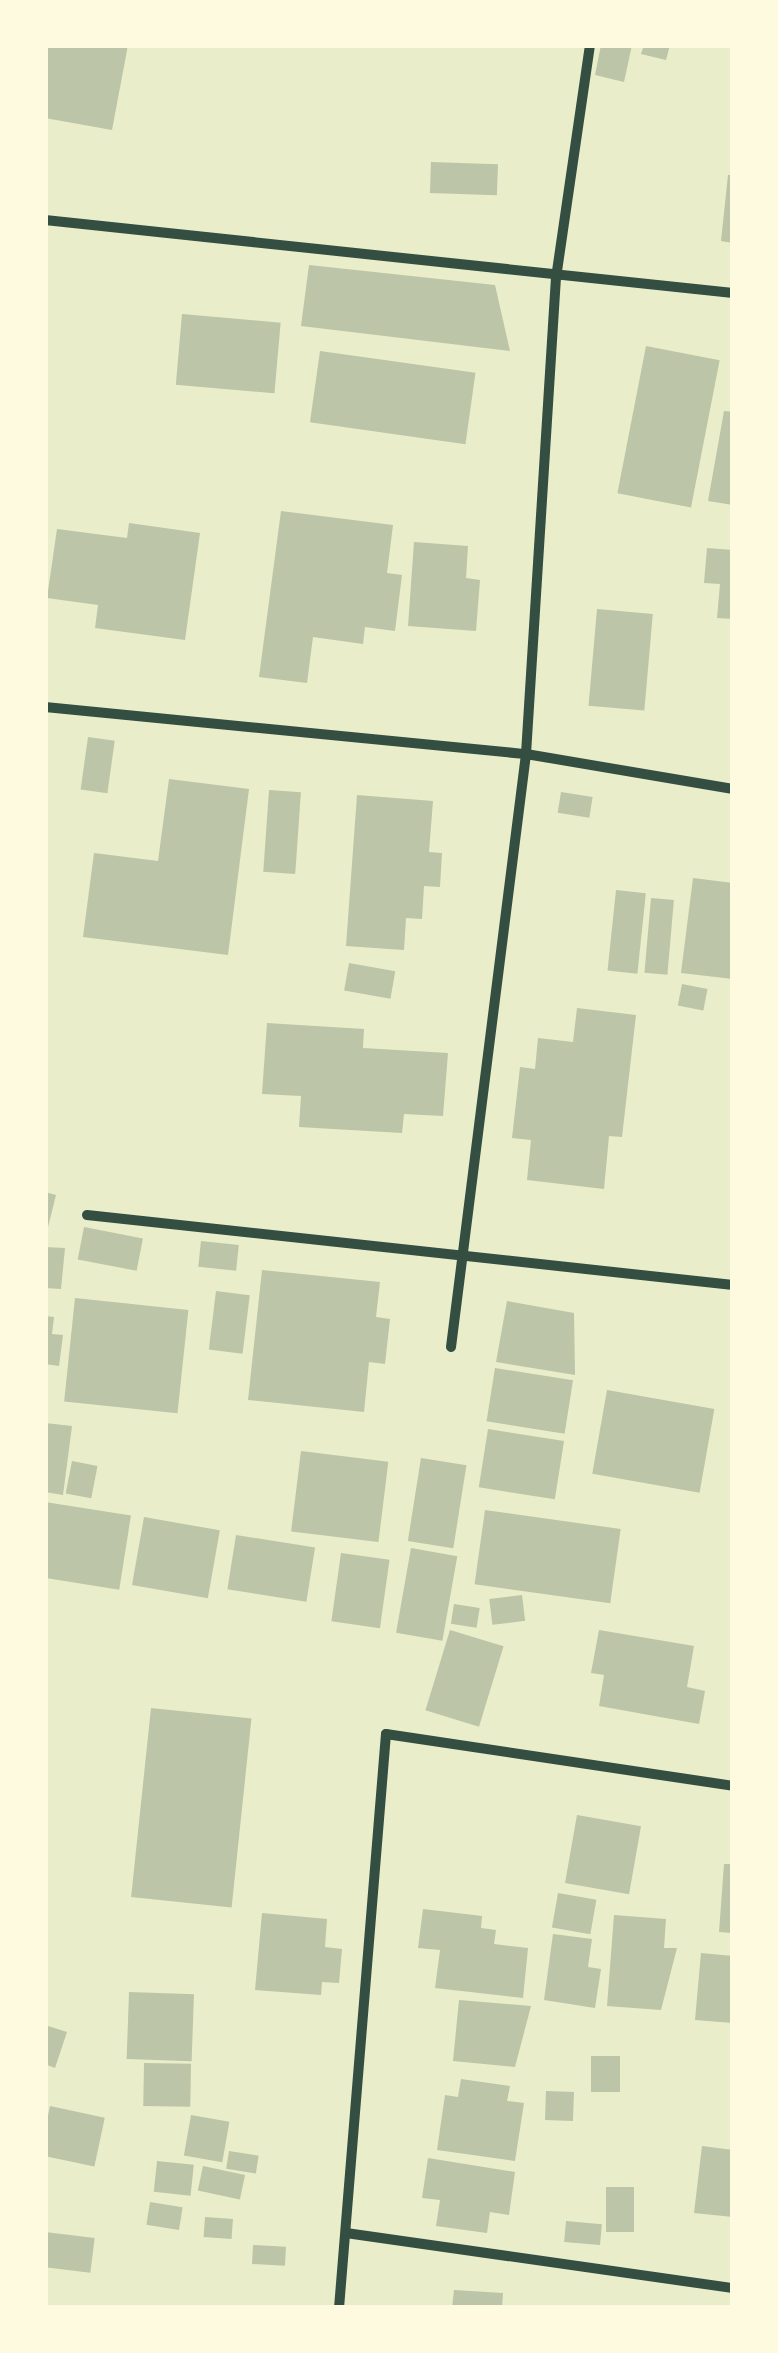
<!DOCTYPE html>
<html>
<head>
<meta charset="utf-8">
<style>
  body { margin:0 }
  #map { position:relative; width:778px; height:2353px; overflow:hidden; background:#e9edc9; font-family:Jost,sans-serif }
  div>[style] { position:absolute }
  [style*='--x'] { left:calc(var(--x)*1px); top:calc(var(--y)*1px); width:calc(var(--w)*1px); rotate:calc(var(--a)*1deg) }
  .building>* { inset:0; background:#bcc5a7; transform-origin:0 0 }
  .minor>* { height:10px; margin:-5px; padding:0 5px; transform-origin:5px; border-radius:5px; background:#344e41 }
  span { translate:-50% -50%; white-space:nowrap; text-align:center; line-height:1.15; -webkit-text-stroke:8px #fefae0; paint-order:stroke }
  .frame { position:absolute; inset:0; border:48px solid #fefae0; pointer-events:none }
</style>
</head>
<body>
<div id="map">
  <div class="building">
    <i style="clip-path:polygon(45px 45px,128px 45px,112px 130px,45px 118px)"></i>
    <i style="clip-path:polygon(601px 45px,632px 45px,624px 82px,595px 75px)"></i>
    <i style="clip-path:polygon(644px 45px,670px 45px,666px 60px,641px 54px)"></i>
    <i style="left:431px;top:162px;width:67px;height:31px;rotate:2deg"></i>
    <i style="clip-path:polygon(728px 175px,733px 175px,733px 243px,721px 241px)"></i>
    <i style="clip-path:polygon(309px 265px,495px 285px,510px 351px,301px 326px)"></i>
    <i style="left:182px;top:314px;width:99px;height:71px;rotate:5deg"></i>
    <i style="left:646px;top:346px;width:75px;height:150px;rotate:11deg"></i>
    <i style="left:320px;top:351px;width:157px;height:72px;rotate:8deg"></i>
    <i style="clip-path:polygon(724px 411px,733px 412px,733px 505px,708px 501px)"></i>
    <i style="clip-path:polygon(281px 511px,393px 525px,387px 573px,402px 575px,395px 631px,365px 627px,363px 644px,313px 637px,307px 683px,259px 677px)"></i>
    <i style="clip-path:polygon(129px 523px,200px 533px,185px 640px,95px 628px,98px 605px,47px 598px,57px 529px,127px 538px)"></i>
    <i style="clip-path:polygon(414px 542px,468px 546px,466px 578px,480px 580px,476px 631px,408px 626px)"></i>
    <i style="clip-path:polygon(707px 548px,733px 550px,733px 619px,717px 618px,720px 584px,704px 583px)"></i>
    <i style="left:597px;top:609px;width:56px;height:97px;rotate:5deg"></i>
    <i style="left:88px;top:737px;width:27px;height:53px;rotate:8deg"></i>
    <i style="clip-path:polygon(169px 779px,249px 789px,228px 955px,83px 937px,94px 853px,158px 861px)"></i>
    <i style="left:269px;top:790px;width:32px;height:82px;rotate:4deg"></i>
    <i style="left:561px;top:792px;width:32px;height:21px;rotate:9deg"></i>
    <i style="clip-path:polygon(357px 795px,433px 801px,429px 852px,442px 853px,440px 887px,424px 886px,422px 919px,406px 918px,404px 950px,346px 946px)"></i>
    <i style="clip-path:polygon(693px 878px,733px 883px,733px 979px,681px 973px)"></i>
    <i style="left:616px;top:890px;width:30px;height:81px;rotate:6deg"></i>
    <i style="left:651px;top:898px;width:23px;height:75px;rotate:5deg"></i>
    <i style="left:349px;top:963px;width:47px;height:28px;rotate:10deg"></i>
    <i style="left:682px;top:984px;width:26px;height:22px;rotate:11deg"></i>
    <i style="clip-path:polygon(577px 1008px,636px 1015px,622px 1137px,609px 1136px,604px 1189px,527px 1180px,531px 1140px,512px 1138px,520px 1067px,535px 1069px,538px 1038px,573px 1042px)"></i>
    <i style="clip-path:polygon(267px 1023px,364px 1029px,363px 1048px,448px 1053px,443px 1116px,404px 1114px,402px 1133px,299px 1127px,301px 1096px,262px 1094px)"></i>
    <i style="clip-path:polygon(45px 1192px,56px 1195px,46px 1235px,45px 1235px)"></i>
    <i style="left:84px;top:1227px;width:60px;height:33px;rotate:11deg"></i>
    <i style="left:201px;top:1241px;width:38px;height:26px;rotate:6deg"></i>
    <i style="clip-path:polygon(45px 1247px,65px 1248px,61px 1289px,45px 1288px)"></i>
    <i style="clip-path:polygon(262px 1270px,380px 1282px,376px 1317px,390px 1319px,385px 1364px,369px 1362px,364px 1412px,248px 1400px)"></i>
    <i style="left:216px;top:1291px;width:34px;height:59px;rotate:7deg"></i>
    <i style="left:75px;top:1298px;width:114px;height:104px;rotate:6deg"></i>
    <i style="clip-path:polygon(507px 1301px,574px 1313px,575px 1375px,496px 1362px)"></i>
    <i style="clip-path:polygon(45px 1316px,54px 1317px,52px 1334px,63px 1335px,59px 1366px,45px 1364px)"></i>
    <i style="left:495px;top:1368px;width:79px;height:54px;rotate:9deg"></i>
    <i style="left:607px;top:1390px;width:109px;height:85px;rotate:10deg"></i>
    <i style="clip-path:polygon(45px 1423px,72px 1426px,63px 1495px,45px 1492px)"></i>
    <i style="left:488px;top:1429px;width:77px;height:59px;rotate:9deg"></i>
    <i style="left:301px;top:1451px;width:88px;height:81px;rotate:7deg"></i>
    <i style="left:421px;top:1458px;width:46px;height:84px;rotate:9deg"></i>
    <i style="left:72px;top:1461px;width:26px;height:33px;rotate:11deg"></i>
    <i style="left:45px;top:1502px;width:87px;height:75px;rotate:9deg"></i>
    <i style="left:485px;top:1510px;width:137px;height:75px;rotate:8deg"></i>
    <i style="left:144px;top:1517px;width:77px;height:69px;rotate:10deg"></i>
    <i style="left:236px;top:1535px;width:80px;height:55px;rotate:9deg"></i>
    <i style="left:411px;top:1548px;width:47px;height:86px;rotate:10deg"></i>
    <i style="left:341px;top:1553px;width:49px;height:69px;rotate:8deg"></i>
    <i style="left:522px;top:1595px;width:26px;height:33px;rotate:83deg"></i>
    <i style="left:454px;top:1604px;width:26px;height:20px;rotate:9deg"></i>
    <i style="left:450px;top:1630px;width:56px;height:84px;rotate:17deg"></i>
    <i style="clip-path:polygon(599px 1630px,694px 1646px,687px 1687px,705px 1691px,699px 1724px,599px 1706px,604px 1675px,591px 1673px)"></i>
    <i style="left:151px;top:1708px;width:101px;height:190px;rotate:6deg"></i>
    <i style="left:577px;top:1815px;width:65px;height:69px;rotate:10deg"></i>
    <i style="clip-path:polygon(724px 1864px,733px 1864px,733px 1933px,719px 1932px)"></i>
    <i style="left:558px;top:1893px;width:39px;height:35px;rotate:10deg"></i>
    <i style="clip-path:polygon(423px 1909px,482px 1916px,481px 1928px,496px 1930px,494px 1944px,528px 1948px,523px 1998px,435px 1988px,440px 1950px,418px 1948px)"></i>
    <i style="clip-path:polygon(262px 1913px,327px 1919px,325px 1947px,342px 1949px,339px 1983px,322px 1982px,321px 1995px,255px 1990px)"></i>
    <i style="clip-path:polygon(614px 1915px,666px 1919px,664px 1948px,677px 1948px,661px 2010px,607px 2006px)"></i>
    <i style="clip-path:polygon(553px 1934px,592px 1939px,588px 1967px,601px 1969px,595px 2008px,544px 2000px)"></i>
    <i style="clip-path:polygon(701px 1953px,733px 1956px,733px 2023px,695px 2020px)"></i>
    <i style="left:129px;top:1992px;width:65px;height:67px;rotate:2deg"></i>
    <i style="clip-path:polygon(459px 2000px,531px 2006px,515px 2067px,453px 2061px)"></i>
    <i style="clip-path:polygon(45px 2025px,67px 2032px,55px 2068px,45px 2064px)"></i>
    <i style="left:591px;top:2056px;width:29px;height:36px"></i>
    <i style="left:144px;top:2063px;width:47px;height:43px;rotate:1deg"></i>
    <i style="clip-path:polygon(461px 2079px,510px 2086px,507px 2101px,524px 2103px,515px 2161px,437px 2150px,445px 2095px,458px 2097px)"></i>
    <i style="left:546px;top:2091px;width:28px;height:29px;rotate:2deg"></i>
    <i style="left:50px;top:2106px;width:56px;height:50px;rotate:12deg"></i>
    <i style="left:191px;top:2115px;width:39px;height:41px;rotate:10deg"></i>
    <i style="clip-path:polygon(702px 2146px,733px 2150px,733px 2217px,694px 2213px)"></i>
    <i style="left:229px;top:2151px;width:30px;height:18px;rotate:9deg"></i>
    <i style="clip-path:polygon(428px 2158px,515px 2172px,509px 2215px,490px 2212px,487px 2233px,436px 2226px,440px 2200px,422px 2198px)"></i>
    <i style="left:157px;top:2161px;width:37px;height:31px;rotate:6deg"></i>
    <i style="left:203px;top:2166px;width:43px;height:25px;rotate:12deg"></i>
    <i style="left:634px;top:2187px;width:45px;height:28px;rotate:90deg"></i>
    <i style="left:150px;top:2202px;width:33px;height:23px;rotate:9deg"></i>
    <i style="left:205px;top:2217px;width:28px;height:20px;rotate:4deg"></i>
    <i style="left:566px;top:2221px;width:36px;height:21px;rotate:5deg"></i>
    <i style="left:45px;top:2232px;width:50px;height:35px;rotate:7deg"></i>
    <i style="left:253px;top:2245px;width:33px;height:19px;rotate:3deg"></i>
    <i style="clip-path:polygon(454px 2290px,503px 2293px,502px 2308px,452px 2308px)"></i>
  </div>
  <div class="minor">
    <i style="--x:45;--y:220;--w:692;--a:6.06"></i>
    <i style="--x:45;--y:707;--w:483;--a:5.6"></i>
    <i style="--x:526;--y:754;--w:210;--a:9.6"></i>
    <i style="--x:87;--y:1215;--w:650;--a:6.18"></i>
    <i style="--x:451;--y:1347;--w:598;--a:-82.79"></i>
    <i style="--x:526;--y:754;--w:477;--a:-86.4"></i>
    <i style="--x:556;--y:278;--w:235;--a:-81.7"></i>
    <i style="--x:346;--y:2233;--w:391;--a:8.1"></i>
    <i style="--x:339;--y:2308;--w:576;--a:-85.32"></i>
    <i style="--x:386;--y:1734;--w:351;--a:8.5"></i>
  </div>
  <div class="frame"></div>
</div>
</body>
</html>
